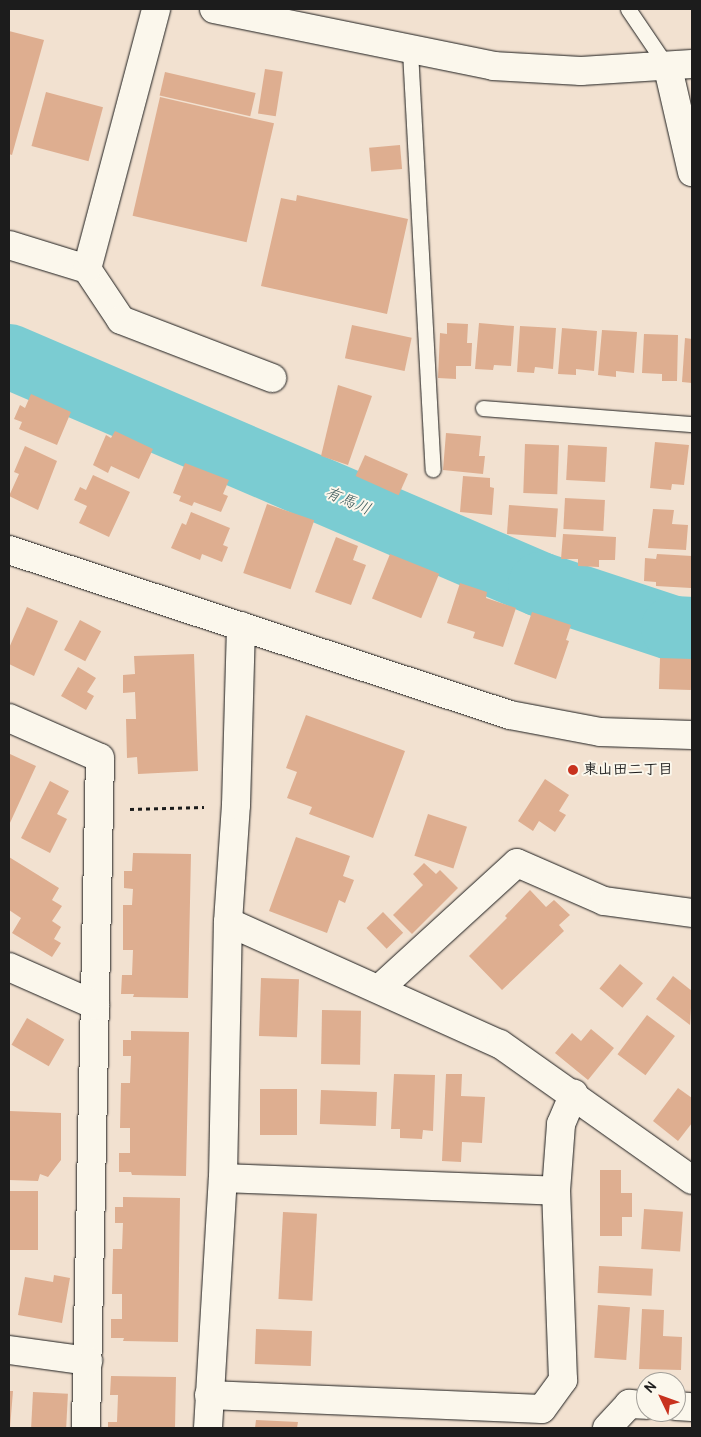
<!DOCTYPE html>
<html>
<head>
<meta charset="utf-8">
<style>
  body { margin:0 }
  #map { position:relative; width:701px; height:1437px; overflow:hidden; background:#f2e1d0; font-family:Pangolin,"Klee One",sans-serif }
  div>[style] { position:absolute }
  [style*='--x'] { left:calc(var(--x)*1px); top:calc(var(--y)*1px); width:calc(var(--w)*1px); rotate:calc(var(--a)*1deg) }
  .river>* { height:65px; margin:-32.5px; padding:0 32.5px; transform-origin:32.5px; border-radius:32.5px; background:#7bccd2 }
  .building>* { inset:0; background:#deae90; transform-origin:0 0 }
  .path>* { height:3px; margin-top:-1.5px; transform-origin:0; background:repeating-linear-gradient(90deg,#1c1c1c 0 4px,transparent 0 8px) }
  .roads { filter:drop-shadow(0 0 1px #1c1c1c) drop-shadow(0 0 1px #1c1c1c) }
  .service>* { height:15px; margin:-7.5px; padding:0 7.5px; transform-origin:7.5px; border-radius:7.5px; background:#fbf7ec }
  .minor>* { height:28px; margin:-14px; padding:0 14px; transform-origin:14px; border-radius:14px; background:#fbf7ec }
  .tertiary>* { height:28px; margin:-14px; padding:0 14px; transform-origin:14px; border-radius:14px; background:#fbf7ec }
  .dots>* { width:14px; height:14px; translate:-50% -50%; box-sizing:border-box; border:2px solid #fbf7ec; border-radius:50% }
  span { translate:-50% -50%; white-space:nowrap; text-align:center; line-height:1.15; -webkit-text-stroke:4px #fbf7ec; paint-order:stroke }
  .poi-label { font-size:15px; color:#1c1c1c; font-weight:700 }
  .left { translate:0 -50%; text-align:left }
  .water-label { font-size:16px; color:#3d5a5c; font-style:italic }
  .frame { position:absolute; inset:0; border:10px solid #1c1c1c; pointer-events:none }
  .north { position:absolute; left:636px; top:1372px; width:50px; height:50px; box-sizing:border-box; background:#fbf7ec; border:1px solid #a29f99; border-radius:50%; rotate:312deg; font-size:14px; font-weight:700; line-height:20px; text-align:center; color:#1c1c1c }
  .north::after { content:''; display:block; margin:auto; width:18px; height:22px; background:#c8321e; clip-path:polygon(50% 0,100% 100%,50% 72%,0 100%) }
</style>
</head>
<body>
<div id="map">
  <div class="river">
    <i style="--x:9;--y:356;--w:578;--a:23.24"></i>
    <i style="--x:540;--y:584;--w:140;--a:18.3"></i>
    <i style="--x:673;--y:628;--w:19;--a:3"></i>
  </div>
  <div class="building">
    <i style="clip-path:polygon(9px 31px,44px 40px,12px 155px,9px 154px)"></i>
    <i style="left:265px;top:69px;width:18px;height:45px;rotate:9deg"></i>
    <i style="left:165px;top:72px;width:93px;height:24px;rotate:13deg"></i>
    <i style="left:46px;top:92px;width:59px;height:56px;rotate:15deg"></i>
    <i style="left:160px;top:97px;width:117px;height:122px;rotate:13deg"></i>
    <i style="left:400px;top:145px;width:24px;height:31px;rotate:85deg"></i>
    <i style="clip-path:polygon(297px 195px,408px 219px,387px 314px,261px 286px,281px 198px,296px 201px)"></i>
    <i style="clip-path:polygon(447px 323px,468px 324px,467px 343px,472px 343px,471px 366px,456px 366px,456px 379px,438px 378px,440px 333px,447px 334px)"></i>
    <i style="clip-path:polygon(479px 323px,514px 326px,511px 366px,494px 365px,493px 370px,475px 369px)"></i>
    <i style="left:352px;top:325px;width:61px;height:34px;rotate:12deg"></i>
    <i style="clip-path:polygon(520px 326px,556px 328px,553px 369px,535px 367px,534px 373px,517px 372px)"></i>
    <i style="clip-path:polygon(562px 328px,597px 331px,594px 371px,576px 369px,576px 375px,558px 374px)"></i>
    <i style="clip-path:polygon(602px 330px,637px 332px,634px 373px,616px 371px,616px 377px,598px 375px)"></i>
    <i style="clip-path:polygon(644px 334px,678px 335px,677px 381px,662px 381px,662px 374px,642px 373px)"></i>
    <i style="clip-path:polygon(685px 338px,692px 339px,692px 383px,682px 382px)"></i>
    <i style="clip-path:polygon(338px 385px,372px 396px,348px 465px,321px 456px)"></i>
    <i style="clip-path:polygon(31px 394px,71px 412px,57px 445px,19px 429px,22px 422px,14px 419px,20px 405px,25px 408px)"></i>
    <i style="clip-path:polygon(115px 431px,153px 449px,139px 479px,111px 466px,108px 473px,93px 465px,106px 435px,111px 438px)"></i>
    <i style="clip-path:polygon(446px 433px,481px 436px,479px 456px,485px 456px,483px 474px,443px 470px)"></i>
    <i style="clip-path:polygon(655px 442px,689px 445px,684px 485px,672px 484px,671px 490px,650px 488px)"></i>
    <i style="left:525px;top:444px;width:34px;height:49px;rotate:2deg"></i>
    <i style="left:568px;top:445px;width:39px;height:35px;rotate:3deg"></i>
    <i style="clip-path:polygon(25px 446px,57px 461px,38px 510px,9px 496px,19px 474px,14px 472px)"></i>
    <i style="left:365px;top:455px;width:47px;height:23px;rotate:24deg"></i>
    <i style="clip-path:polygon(185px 463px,229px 480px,223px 494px,228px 496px,221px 512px,194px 502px,192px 506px,179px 501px,181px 496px,173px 493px)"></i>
    <i style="clip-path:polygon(93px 475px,130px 492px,109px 537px,79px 523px,87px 506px,74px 500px,80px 487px,86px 490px)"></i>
    <i style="clip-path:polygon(463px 476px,490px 478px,490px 487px,494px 488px,492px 515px,460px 512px)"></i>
    <i style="left:565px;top:498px;width:40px;height:31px;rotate:3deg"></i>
    <i style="left:267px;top:504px;width:50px;height:73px;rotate:19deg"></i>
    <i style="left:509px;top:505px;width:49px;height:29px;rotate:4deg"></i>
    <i style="clip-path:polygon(653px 509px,674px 510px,672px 524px,688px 525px,686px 550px,648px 548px)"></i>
    <i style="clip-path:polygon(191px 512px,230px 528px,223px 545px,228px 547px,222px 562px,202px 554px,200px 560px,171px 548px,182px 523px,186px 525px)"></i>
    <i style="clip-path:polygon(563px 534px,616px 537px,615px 560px,599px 560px,599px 567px,578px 566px,578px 559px,561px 559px)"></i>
    <i style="clip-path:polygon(336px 537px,358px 546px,353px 560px,366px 565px,351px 605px,315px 592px)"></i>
    <i style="left:390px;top:554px;width:53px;height:48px;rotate:22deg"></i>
    <i style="clip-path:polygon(657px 554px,692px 556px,691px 588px,656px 586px,656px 582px,644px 581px,645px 558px,656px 559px)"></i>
    <i style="clip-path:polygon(460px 583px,487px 592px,486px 598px,516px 608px,503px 647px,473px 638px,475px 632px,447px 623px)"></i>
    <i style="clip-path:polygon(27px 607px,58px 621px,34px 676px,9px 664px,9px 648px)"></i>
    <i style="clip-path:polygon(532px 612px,571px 625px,566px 640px,569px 641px,556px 679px,514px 664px)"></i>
    <i style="left:80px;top:620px;width:24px;height:34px;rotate:28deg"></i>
    <i style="clip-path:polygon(194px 654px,198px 771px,138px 774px,137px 757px,127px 758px,126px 719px,136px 719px,135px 692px,123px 693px,123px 675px,135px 674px,134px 656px)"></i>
    <i style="left:660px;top:658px;width:32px;height:31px;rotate:2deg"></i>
    <i style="clip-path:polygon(78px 667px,96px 678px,87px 692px,94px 696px,86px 710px,61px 696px)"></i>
    <i style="clip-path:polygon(306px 715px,405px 751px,373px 838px,309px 814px,312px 807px,287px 798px,297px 772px,286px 768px)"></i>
    <i style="clip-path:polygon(10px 754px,36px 766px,9px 825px,9px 757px)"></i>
    <i style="clip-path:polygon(545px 779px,569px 795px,559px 811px,566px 815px,555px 832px,539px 821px,533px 831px,518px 821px)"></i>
    <i style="clip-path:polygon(50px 781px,69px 791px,57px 814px,67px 819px,50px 853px,21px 838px)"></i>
    <i style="left:428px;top:814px;width:41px;height:44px;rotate:18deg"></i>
    <i style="clip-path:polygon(296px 837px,350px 856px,343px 876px,354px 880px,345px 903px,339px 900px,327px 933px,269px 911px)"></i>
    <i style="clip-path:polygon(133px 853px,191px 854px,188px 998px,133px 997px,134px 994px,121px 994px,122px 975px,132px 975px,133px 950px,123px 950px,123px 905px,132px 905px,133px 889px,124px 888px,124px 871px,132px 871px)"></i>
    <i style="clip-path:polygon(9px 857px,59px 888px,52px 900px,62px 906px,52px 921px,61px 927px,54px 939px,61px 943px,52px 957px,12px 933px,21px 918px,9px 910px)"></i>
    <i style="clip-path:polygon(424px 863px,436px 874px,440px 870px,458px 888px,412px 934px,393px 915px,423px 885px,413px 874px)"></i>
    <i style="clip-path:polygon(530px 890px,546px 907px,554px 900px,570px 915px,559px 925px,564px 931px,502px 990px,469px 956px,507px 918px,505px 916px)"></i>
    <i style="left:383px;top:912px;width:29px;height:23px;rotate:46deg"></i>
    <i style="left:620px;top:964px;width:30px;height:32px;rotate:40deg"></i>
    <i style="clip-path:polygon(673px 976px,692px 991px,690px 1025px,656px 999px)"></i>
    <i style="left:261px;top:978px;width:38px;height:58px;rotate:2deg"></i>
    <i style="left:322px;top:1010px;width:39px;height:54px;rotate:1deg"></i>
    <i style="left:647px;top:1015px;width:35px;height:49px;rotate:37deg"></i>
    <i style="left:27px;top:1018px;width:43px;height:31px;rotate:30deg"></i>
    <i style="clip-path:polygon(591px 1029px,614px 1048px,588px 1080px,555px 1053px,572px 1033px,581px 1041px)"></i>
    <i style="clip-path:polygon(131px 1031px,189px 1032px,186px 1176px,132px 1175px,131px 1172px,119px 1172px,119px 1153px,130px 1153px,130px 1128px,120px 1128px,121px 1083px,130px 1083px,131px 1056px,123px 1056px,123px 1040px,131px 1040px)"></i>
    <i style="clip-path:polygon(394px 1074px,435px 1075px,433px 1131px,423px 1130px,422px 1139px,400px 1138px,400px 1129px,391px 1129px)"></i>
    <i style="clip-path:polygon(446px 1074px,462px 1074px,461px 1096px,485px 1097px,482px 1143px,462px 1142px,461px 1162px,442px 1161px)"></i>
    <i style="clip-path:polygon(678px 1088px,692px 1098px,692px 1123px,678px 1141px,653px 1121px)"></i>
    <i style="left:260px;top:1089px;width:37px;height:46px"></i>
    <i style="left:321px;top:1090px;width:56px;height:34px;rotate:2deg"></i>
    <i style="clip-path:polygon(9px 1111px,61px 1113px,61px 1160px,48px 1177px,40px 1174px,38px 1181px,9px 1180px)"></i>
    <i style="clip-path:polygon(600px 1170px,621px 1170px,621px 1193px,632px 1193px,632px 1217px,622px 1217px,622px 1236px,600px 1236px)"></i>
    <i style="left:9px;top:1191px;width:29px;height:59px"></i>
    <i style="clip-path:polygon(123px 1197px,180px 1198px,178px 1342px,123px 1341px,124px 1338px,111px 1338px,111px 1319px,122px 1319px,122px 1294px,112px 1294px,113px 1249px,122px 1249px,123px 1223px,115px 1223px,115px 1207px,123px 1207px)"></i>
    <i style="left:644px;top:1209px;width:39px;height:40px;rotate:4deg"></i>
    <i style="left:283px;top:1212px;width:34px;height:87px;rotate:3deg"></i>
    <i style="left:599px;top:1266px;width:54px;height:27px;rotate:3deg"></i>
    <i style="clip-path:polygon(54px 1275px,70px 1278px,62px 1323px,18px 1315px,25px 1277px,53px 1282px)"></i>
    <i style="left:598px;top:1305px;width:32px;height:53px;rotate:4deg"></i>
    <i style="clip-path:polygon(642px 1309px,664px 1310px,663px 1336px,682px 1337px,681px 1370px,639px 1369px)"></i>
    <i style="left:256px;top:1329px;width:56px;height:35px;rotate:2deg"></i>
    <i style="clip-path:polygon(111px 1376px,176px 1377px,175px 1428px,108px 1428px,108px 1422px,117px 1422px,118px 1395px,110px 1395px)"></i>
    <i style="clip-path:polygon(9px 1391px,13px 1391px,10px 1428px,9px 1428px)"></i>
    <i style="left:33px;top:1392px;width:35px;height:36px;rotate:3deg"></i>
    <i style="clip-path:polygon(256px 1420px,298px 1422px,297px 1428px,255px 1428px)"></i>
  </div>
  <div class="path">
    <i style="--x:130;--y:809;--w:74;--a:-1.5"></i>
  </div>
  <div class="roads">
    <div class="service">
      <i style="--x:628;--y:9;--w:71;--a:55.9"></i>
      <i style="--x:410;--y:51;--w:419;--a:86.9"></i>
      <i style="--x:483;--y:408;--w:210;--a:4.4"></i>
    </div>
    <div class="minor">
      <i style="--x:668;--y:68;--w:107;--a:77"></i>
      <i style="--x:9;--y:245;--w:82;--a:17.1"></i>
      <i style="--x:87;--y:269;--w:61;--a:56.3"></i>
      <i style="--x:121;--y:320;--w:162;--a:21"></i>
      <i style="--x:87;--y:269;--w:269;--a:-75.1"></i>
      <i style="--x:9;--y:718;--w:99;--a:23.7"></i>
      <i style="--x:100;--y:758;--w:670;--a:91.2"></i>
      <i style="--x:228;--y:922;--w:298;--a:24.2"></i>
      <i style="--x:500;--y:1044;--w:235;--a:35.3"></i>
      <i style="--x:9;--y:967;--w:94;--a:23.8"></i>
      <i style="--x:380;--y:988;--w:185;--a:-42.4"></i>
      <i style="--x:517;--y:863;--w:95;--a:23.6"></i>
      <i style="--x:604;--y:901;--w:89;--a:7.8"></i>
      <i style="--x:223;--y:1178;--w:333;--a:2.2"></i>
      <i style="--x:9;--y:1350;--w:80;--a:7.9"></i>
      <i style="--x:209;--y:1395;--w:333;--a:2.4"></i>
      <i style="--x:542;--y:1409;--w:36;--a:-54"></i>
      <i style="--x:563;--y:1380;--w:189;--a:-92.1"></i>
      <i style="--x:556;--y:1191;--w:67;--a:-85.7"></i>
      <i style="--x:561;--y:1124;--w:33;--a:-67"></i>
      <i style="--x:676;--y:1406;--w:16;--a:4"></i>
      <i style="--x:208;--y:1428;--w:250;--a:-86.6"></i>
      <i style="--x:223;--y:1178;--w:256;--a:-88.9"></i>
      <i style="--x:228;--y:922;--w:117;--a:-86.1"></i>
      <i style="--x:236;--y:805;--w:179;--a:-88.4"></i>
      <i style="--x:607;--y:1428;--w:33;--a:-47"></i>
      <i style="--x:629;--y:1404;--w:17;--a:3"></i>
    </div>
    <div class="tertiary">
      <i style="--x:214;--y:9;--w:285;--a:11.5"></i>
      <i style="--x:493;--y:66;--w:88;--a:3.3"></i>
      <i style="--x:581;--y:71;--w:111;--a:-3.6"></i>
      <i style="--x:9;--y:550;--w:527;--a:18.23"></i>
      <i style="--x:510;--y:715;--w:92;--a:10.7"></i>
      <i style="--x:600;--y:732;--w:92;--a:1.9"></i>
    </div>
  </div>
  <div class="dots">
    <i style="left:573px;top:770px;background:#c8321e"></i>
  </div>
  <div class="poi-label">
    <span class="left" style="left:583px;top:770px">東山田二丁目</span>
  </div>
  <div class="water-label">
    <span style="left:348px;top:501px;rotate:23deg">有馬川</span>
  </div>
  <div class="frame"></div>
  <div class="north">N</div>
</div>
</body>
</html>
